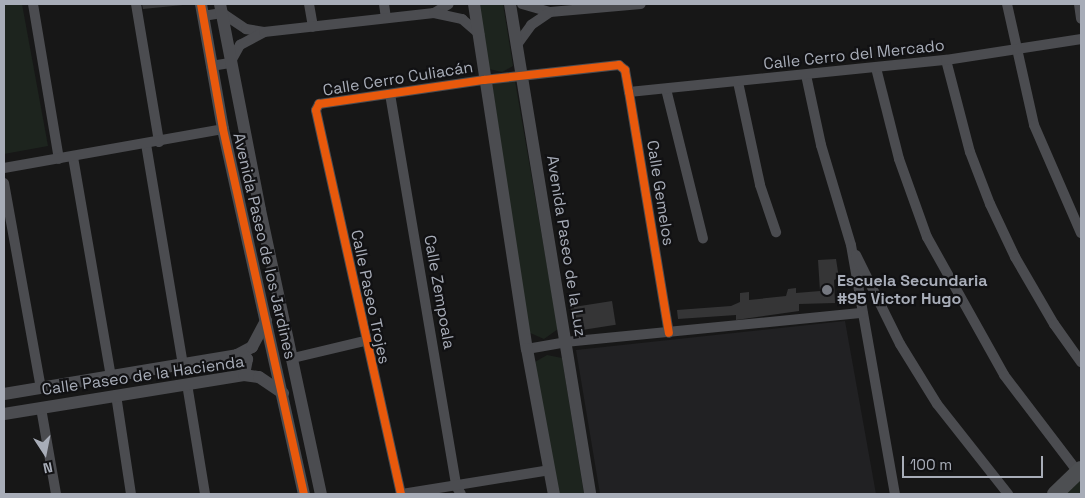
<!DOCTYPE html>
<html>
<head>
<meta charset="utf-8">
<style>
  body { margin:0 }
  #map { position:relative; width:1085px; height:498px; overflow:hidden; background:#171717; font-family:"Space Grotesk",sans-serif }
  div>[style] { position:absolute }
  [style*='--x'] { left:calc(var(--x)*1px); top:calc(var(--y)*1px); width:calc(var(--w)*1px); rotate:calc(var(--a)*1deg) }
  .built>* { inset:0; background:#212123 }
  .green>* { inset:0; background:#1d241e }
  .building>* { inset:0; background:#353536; transform-origin:0 0 }
  .minor>* { height:10px; margin:-5px; padding:0 5px; transform-origin:5px; border-radius:5px; background:#4b4c50 }
  .tertiary>* { height:12px; margin:-6px; padding:0 6px; transform-origin:6px; border-radius:6px; background:#4b4c50 }
  .primary>* { height:16px; margin:-8px; padding:0 8px; transform-origin:8px; border-radius:8px; background:#4d4f52 }
  .cycleway>* { height:8px; margin:-4px; padding:0 4px; transform-origin:4px; border-radius:4px; background:#e8590c }
  .dots>* { width:14px; height:14px; translate:-50% -50%; box-sizing:border-box; border:2px solid #111113; border-radius:50% }
  span { translate:-50% -50%; white-space:nowrap; text-align:center; line-height:1.15; -webkit-text-stroke:4.5px #111113; paint-order:stroke }
  .street-label { font-size:16px; color:#a8adb8 }
  .poi-label { font-size:16px; color:#a8adb8; font-weight:700 }
  .left { translate:0 -50%; text-align:left }
  .frame { position:absolute; inset:0; border:5px solid #a8adb8; pointer-events:none }
  .north { position:absolute; left:20px; top:428px; width:50px; height:50px; -webkit-text-stroke:4px #111113; paint-order:stroke; rotate:169deg; font-size:14px; font-weight:700; line-height:20px; text-align:center; color:#a8adb8 }
  .north::after { content:''; display:block; margin:auto; width:18px; height:22px; background:#a8adb8; clip-path:polygon(50% 0,100% 100%,50% 72%,0 100%) }
  .scale { position:absolute; left:902px; top:456px; width:141px; height:22px; box-sizing:border-box; border:2px solid #a8adb8; border-top:0; padding-left:6px; font-size:15px; line-height:18px; white-space:nowrap; color:#a8adb8; -webkit-text-stroke:4px #111113; paint-order:stroke }
</style>
</head>
<body>
<div id="map">
  <div class="built">
    <i style="clip-path:polygon(845px 321px,876px 494px,600px 494px,576px 350px)"></i>
  </div>
  <div class="green">
    <i style="clip-path:polygon(4px 4px,22px 4px,48px 146px,4px 154px)"></i>
    <i style="clip-path:polygon(479px 4px,503px 4px,513px 66px,502px 72px,489px 69px)"></i>
    <i style="clip-path:polygon(515px 81px,558px 329px,544px 339px,528px 332px,492px 84px)"></i>
    <i style="clip-path:polygon(547px 355px,562px 358px,584px 494px,556px 494px,535px 362px)"></i>
    <i style="clip-path:polygon(1081px 473px,1081px 494px,1060px 494px)"></i>
  </div>
  <div class="building">
    <i style="clip-path:polygon(142px 4px,182px 4px,183px 5px,143px 9px)"></i>
    <i style="clip-path:polygon(836px 259px,839px 278px,834px 280px,835px 303px,799px 304px,799px 311px,736px 320px,736px 315px,678px 319px,677px 310px,731px 306px,740px 302px,740px 293px,749px 292px,749px 300px,786px 296px,788px 289px,796px 288px,796px 293px,820px 291px,818px 260px)"></i>
    <i style="left:612px;top:301px;width:24px;height:42px;rotate:81deg"></i>
  </div>
  <div class="minor">
    <i style="--x:33;--y:4;--w:157;--a:80.5"></i>
    <i style="--x:136;--y:4;--w:140;--a:80.5"></i>
    <i style="--x:309;--y:4;--w:23;--a:80"></i>
    <i style="--x:384;--y:4;--w:14;--a:82"></i>
    <i style="--x:522;--y:4;--w:29;--a:16"></i>
    <i style="--x:550;--y:12;--w:91;--a:-5"></i>
    <i style="--x:1007;--y:4;--w:124;--a:77.4"></i>
    <i style="--x:1034;--y:125;--w:118;--a:66.5"></i>
    <i style="--x:1079;--y:4;--w:15;--a:82"></i>
    <i style="--x:434;--y:13;--w:17;--a:-31"></i>
    <i style="--x:203;--y:16;--w:19;--a:-9"></i>
    <i style="--x:222;--y:13;--w:29;--a:34"></i>
    <i style="--x:246;--y:29;--w:18;--a:9"></i>
    <i style="--x:516;--y:46;--w:26;--a:-54"></i>
    <i style="--x:531;--y:25;--w:23;--a:-34"></i>
    <i style="--x:946;--y:60;--w:95;--a:75.4"></i>
    <i style="--x:970;--y:152;--w:56;--a:69"></i>
    <i style="--x:990;--y:204;--w:59;--a:64.7"></i>
    <i style="--x:1015;--y:257;--w:78;--a:59.8"></i>
    <i style="--x:1054;--y:324;--w:47;--a:54.6"></i>
    <i style="--x:211;--y:66;--w:19;--a:-9"></i>
    <i style="--x:230;--y:63;--w:21;--a:-61"></i>
    <i style="--x:240;--y:45;--w:27;--a:-28"></i>
    <i style="--x:264;--y:32;--w:171;--a:-6.4"></i>
    <i style="--x:434;--y:13;--w:29;--a:12"></i>
    <i style="--x:462;--y:19;--w:23;--a:41"></i>
    <i style="--x:876;--y:68;--w:94;--a:75.8"></i>
    <i style="--x:899;--y:159;--w:83;--a:70.3"></i>
    <i style="--x:927;--y:237;--w:158;--a:60.8"></i>
    <i style="--x:1004;--y:375;--w:122;--a:52.7"></i>
    <i style="--x:806;--y:75;--w:72;--a:77.9"></i>
    <i style="--x:821;--y:145;--w:104;--a:73.3"></i>
    <i style="--x:851;--y:245;--w:253;--a:80"></i>
    <i style="--x:738;--y:82;--w:105;--a:77.9"></i>
    <i style="--x:760;--y:185;--w:50;--a:71.2"></i>
    <i style="--x:666;--y:89;--w:154;--a:76.1"></i>
    <i style="--x:629;--y:92;--w:319;--a:-5.8"></i>
    <i style="--x:946;--y:60;--w:137;--a:-8.8"></i>
    <i style="--x:390;--y:94;--w:398;--a:80.4"></i>
    <i style="--x:456;--y:486;--w:9;--a:58"></i>
    <i style="--x:146;--y:144;--w:223;--a:80.5"></i>
    <i style="--x:73;--y:157;--w:222;--a:80.2"></i>
    <i style="--x:4;--y:168;--w:222;--a:-10.1"></i>
    <i style="--x:4;--y:183;--w:208;--a:79.8"></i>
    <i style="--x:856;--y:255;--w:99;--a:63.7"></i>
    <i style="--x:900;--y:344;--w:70;--a:58.3"></i>
    <i style="--x:937;--y:404;--w:115;--a:51.7"></i>
    <i style="--x:527;--y:349;--w:39;--a:-10"></i>
    <i style="--x:565;--y:342;--w:299;--a:-5.6"></i>
    <i style="--x:293;--y:358;--w:74;--a:-13.3"></i>
    <i style="--x:187;--y:384;--w:111;--a:80.7"></i>
    <i style="--x:116;--y:395;--w:100;--a:81.4"></i>
    <i style="--x:41;--y:408;--w:87;--a:80.1"></i>
    <i style="--x:401;--y:494;--w:393;--a:-102.5"></i>
    <i style="--x:316;--y:110;--w:7;--a:-63"></i>
    <i style="--x:319;--y:104;--w:167;--a:-8.3"></i>
    <i style="--x:484;--y:80;--w:136;--a:-6.3"></i>
    <i style="--x:619;--y:65;--w:8;--a:40"></i>
    <i style="--x:625;--y:70;--w:22;--a:80"></i>
    <i style="--x:629;--y:92;--w:244;--a:80.6"></i>
    <i style="--x:402;--y:494;--w:150;--a:-9.2"></i>
  </div>
  <div class="tertiary">
    <i style="--x:201;--y:4;--w:127;--a:80"></i>
    <i style="--x:223;--y:129;--w:374;--a:77.5"></i>
    <i style="--x:220;--y:4;--w:210;--a:79"></i>
    <i style="--x:260;--y:210;--w:290;--a:77.9"></i>
    <i style="--x:474;--y:4;--w:349;--a:81.3"></i>
    <i style="--x:527;--y:349;--w:147;--a:79.5"></i>
    <i style="--x:510;--y:4;--w:496;--a:80.7"></i>
    <i style="--x:237;--y:355;--w:11;--a:22"></i>
    <i style="--x:247;--y:359;--w:16;--a:101"></i>
    <i style="--x:4;--y:394;--w:236;--a:-9.5"></i>
    <i style="--x:237;--y:355;--w:17;--a:-28"></i>
    <i style="--x:252;--y:347;--w:30;--a:-62"></i>
    <i style="--x:4;--y:414;--w:243;--a:-9.2"></i>
    <i style="--x:244;--y:375;--w:15;--a:8"></i>
    <i style="--x:259;--y:377;--w:29;--a:34"></i>
  </div>
  <div class="primary">
    <i style="--x:1055;--y:494;--w:36;--a:-44"></i>
  </div>
  <div class="cycleway">
    <i style="--x:201;--y:4;--w:127;--a:80"></i>
    <i style="--x:223;--y:129;--w:374;--a:77.5"></i>
    <i style="--x:401;--y:494;--w:393;--a:-102.5"></i>
    <i style="--x:316;--y:110;--w:7;--a:-63"></i>
    <i style="--x:319;--y:104;--w:167;--a:-8.3"></i>
    <i style="--x:484;--y:80;--w:136;--a:-6.3"></i>
    <i style="--x:619;--y:65;--w:8;--a:40"></i>
    <i style="--x:625;--y:70;--w:22;--a:80"></i>
    <i style="--x:629;--y:92;--w:244;--a:80.6"></i>
  </div>
  <div class="dots">
    <i style="left:827px;top:290px;background:#757880"></i>
  </div>
  <div class="street-label">
    <span style="left:854px;top:55px;rotate:-6deg">Calle Cerro del Mercado</span>
    <span style="left:398px;top:79px;rotate:-9deg">Calle Cerro Culiacán</span>
    <span style="left:660px;top:193px;rotate:81deg">Calle Gemelos</span>
    <span style="left:264px;top:246px;rotate:77deg">Avenida Paseo de los Jardines</span>
    <span style="left:566px;top:246px;rotate:81deg">Avenida Paseo de la Luz</span>
    <span style="left:439px;top:292px;rotate:80deg">Calle Zempoala</span>
    <span style="left:370px;top:297px;rotate:78deg">Calle Paseo Trojes</span>
    <span style="left:143px;top:376px;rotate:-8deg">Calle Paseo de la Hacienda</span>
  </div>
  <div class="poi-label">
    <span class="left" style="left:837px;top:290px">Escuela Secundaria<br>#95 Victor Hugo</span>
  </div>
  <div class="frame"></div>
  <div class="north">N</div>
  <div class="scale">100 m</div>
</div>
</body>
</html>
